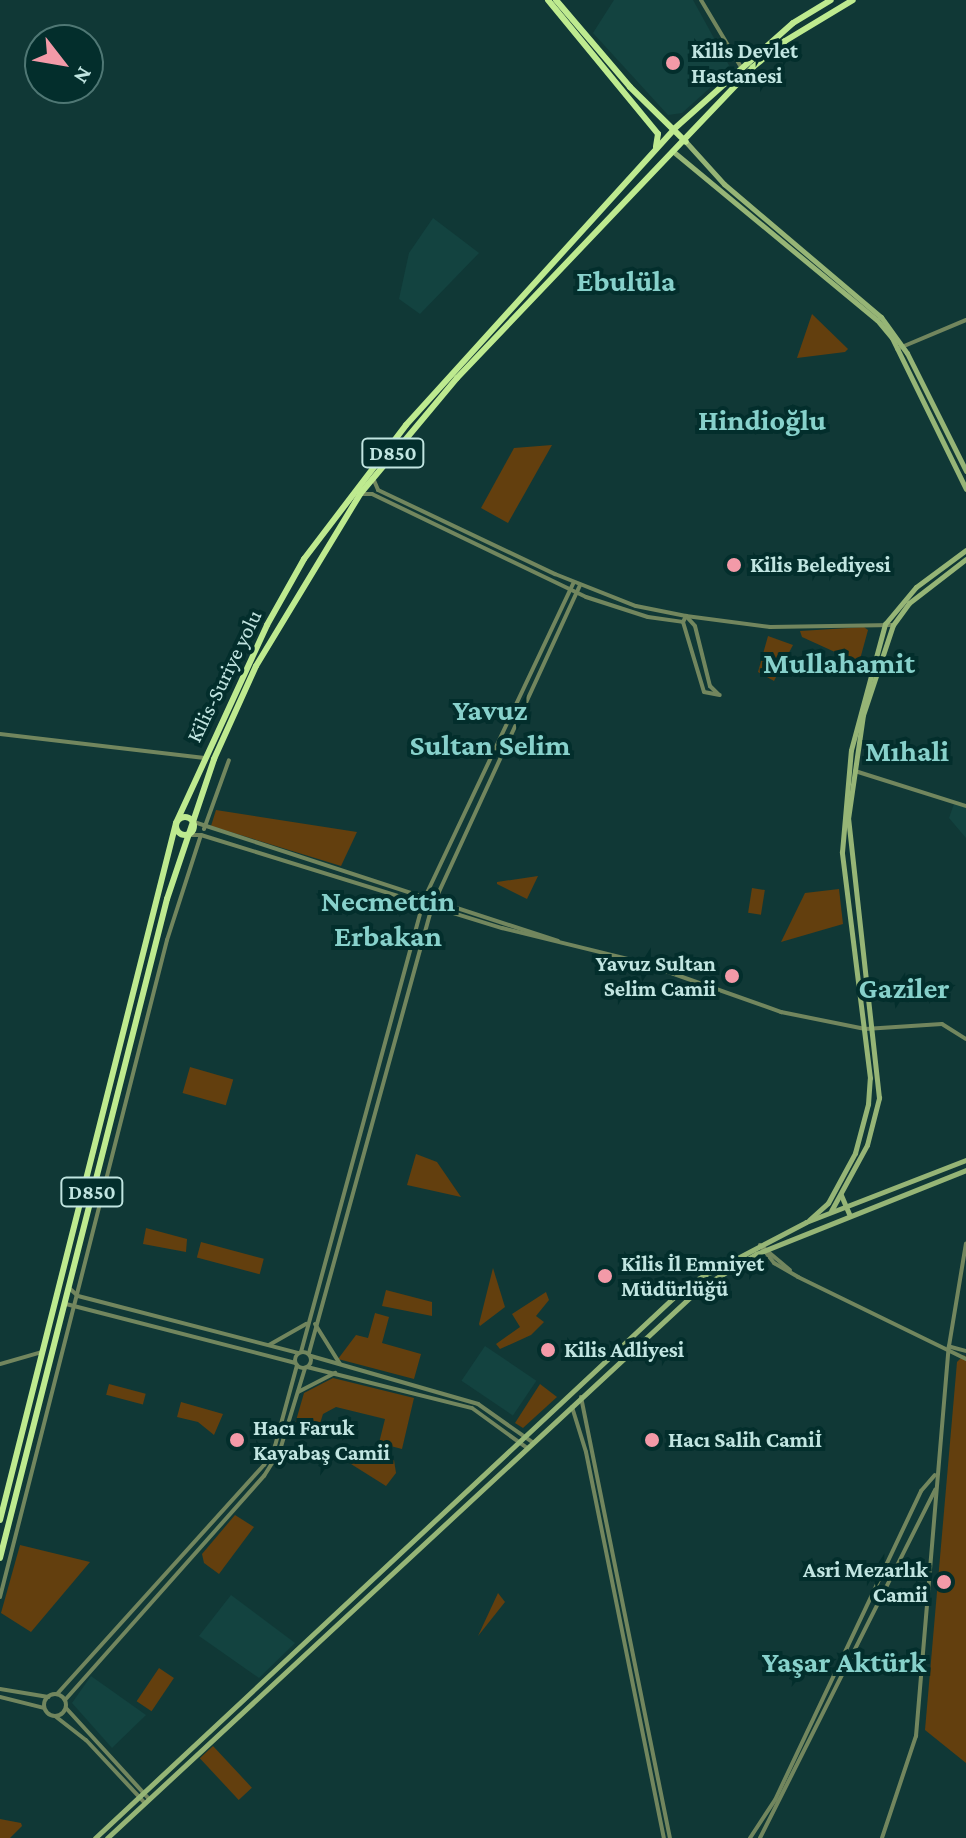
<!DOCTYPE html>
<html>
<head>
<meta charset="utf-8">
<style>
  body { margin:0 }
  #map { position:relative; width:966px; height:1838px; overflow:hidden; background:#103836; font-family:"Crimson Pro",serif }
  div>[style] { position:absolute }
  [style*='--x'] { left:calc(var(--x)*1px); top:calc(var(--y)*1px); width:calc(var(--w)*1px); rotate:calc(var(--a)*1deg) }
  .built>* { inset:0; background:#134340; transform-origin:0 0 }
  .green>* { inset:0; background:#633f0e; transform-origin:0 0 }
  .tertiary>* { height:4px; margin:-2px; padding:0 2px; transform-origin:2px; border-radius:2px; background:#72865e }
  .tertiary>.ring { margin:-2px; padding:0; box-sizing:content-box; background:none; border:4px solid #72865e; border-radius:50% }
  .secondary>* { height:5px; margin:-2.5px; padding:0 2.5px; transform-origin:2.5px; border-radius:2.5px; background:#96b576 }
  .trunk>* { height:6px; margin:-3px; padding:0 3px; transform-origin:3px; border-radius:3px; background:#beea8f }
  .trunk>.ring { margin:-3px; padding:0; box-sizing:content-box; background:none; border:6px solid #beea8f; border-radius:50% }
  .dots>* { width:22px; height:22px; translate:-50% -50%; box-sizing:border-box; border:4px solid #032e2c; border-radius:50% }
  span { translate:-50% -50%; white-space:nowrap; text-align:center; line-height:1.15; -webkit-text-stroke:8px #032e2c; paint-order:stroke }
  .shield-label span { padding:2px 6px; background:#032e2c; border:2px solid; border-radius:6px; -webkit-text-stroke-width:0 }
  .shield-label { font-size:20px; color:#c1e5e1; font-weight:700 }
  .poi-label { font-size:22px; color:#c1e5e1; font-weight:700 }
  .left { translate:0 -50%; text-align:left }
  .right { translate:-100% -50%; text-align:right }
  .street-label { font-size:22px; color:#c1e5e1 }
  .district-label { font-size:30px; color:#87d1cb; font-weight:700 }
  .north { position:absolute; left:24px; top:24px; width:80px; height:80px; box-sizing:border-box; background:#032e2c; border:2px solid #4f7774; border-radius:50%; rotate:121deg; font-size:22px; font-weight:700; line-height:32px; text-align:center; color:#c1e5e1 }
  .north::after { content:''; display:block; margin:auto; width:28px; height:36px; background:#f39aa8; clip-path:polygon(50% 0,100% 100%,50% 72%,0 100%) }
</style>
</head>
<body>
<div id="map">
  <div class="built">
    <i style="clip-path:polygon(614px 0,693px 0,731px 69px,682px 113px,668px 115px,593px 33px)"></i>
    <i style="clip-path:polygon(433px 218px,479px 253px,420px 314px,399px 299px,409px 253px)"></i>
    <i style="clip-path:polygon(954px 804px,966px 808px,966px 838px,949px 818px)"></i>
    <i style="left:485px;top:1346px;width:62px;height:42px;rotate:34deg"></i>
    <i style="clip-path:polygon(231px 1595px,295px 1643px,259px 1678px,199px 1636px)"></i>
    <i style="clip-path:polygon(91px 1676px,146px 1715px,112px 1748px,72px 1703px)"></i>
  </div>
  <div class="green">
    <i style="clip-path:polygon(812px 314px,848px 349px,845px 352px,797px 358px)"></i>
    <i style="clip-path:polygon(552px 445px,508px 523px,481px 508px,514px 448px)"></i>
    <i style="clip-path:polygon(864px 627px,868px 630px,859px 663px,802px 637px,800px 631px)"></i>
    <i style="clip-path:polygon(768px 636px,793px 645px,774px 681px,758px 672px)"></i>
    <i style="clip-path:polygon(216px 810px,357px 832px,341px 866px,211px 826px)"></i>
    <i style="clip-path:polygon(538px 876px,527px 899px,497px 884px,497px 882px)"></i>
    <i style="left:752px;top:888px;width:13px;height:25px;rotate:9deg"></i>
    <i style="clip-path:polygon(839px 889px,843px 924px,781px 942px,805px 893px)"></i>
    <i style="left:190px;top:1067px;width:45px;height:27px;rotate:16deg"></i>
    <i style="clip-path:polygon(416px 1154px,437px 1162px,461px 1197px,407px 1185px)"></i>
    <i style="clip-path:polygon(146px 1228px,187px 1239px,186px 1252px,143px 1244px)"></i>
    <i style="left:201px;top:1242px;width:65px;height:16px;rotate:15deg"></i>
    <i style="clip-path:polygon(493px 1268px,505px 1307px,480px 1326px,479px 1324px)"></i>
    <i style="clip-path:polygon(386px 1290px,432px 1302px,432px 1316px,382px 1306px)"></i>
    <i style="clip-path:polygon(546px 1292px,549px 1300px,536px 1316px,544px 1322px,531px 1335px,500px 1349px,496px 1344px,520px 1327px,512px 1314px)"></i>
    <i style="clip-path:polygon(375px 1313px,389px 1317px,382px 1343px,421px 1354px,414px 1379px,338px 1359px,356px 1335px,368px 1338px)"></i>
    <i style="clip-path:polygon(964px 1355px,966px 1357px,966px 1763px,925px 1730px,957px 1362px)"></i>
    <i style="clip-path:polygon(333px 1378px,414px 1398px,402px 1449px,379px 1443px,385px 1419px,336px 1407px,323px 1414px,318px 1430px,295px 1424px,304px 1393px)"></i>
    <i style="left:109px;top:1384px;width:38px;height:11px;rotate:15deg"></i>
    <i style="clip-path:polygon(540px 1384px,557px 1397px,523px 1428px,515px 1423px)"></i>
    <i style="clip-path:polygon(181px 1402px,223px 1414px,214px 1435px,198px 1422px,177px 1417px)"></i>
    <i style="clip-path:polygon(352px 1447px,394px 1460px,396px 1473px,386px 1486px,343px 1459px)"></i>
    <i style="clip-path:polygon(235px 1515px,254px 1527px,219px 1574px,204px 1563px,202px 1554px)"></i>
    <i style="clip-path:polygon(20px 1545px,90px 1562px,31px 1632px,1px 1613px)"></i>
    <i style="clip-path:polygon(498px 1593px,505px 1602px,478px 1636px)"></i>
    <i style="left:159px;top:1668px;width:18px;height:40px;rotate:34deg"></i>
    <i style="left:213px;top:1746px;width:57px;height:18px;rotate:47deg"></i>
    <i style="clip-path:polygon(0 1819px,21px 1823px,22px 1826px,10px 1838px,0 1838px)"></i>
  </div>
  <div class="tertiary">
    <i style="--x:701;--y:0;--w:78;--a:59.2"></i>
    <i style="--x:897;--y:349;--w:75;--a:-22.8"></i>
    <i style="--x:373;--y:478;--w:13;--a:67"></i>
    <i style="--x:378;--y:490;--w:196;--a:25.4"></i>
    <i style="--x:555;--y:574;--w:87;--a:21.6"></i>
    <i style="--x:636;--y:606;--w:51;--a:11.3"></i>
    <i style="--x:686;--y:616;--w:13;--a:48"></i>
    <i style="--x:695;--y:626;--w:62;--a:76"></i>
    <i style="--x:710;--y:686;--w:11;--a:45"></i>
    <i style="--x:362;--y:494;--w:10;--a:0"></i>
    <i style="--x:372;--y:494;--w:237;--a:25.7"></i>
    <i style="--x:586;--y:597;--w:65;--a:17.9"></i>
    <i style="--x:648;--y:617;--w:35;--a:8"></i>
    <i style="--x:683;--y:622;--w:73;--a:73.3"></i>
    <i style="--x:704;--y:692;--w:16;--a:11"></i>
    <i style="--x:683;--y:622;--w:7;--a:-63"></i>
    <i style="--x:686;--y:616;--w:85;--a:7.5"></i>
    <i style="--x:770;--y:627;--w:123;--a:-0.9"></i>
    <i style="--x:0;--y:734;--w:206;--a:6.7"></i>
    <i style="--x:855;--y:771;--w:116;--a:17.5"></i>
    <i style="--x:194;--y:822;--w:383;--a:18.1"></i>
    <i style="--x:204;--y:829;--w:73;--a:-70.1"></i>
    <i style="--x:185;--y:835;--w:16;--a:0"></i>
    <i style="--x:201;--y:835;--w:315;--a:17.2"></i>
    <i style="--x:502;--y:928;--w:142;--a:13.8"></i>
    <i style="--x:640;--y:962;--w:150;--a:19.5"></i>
    <i style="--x:781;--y:1012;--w:86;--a:11.4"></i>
    <i style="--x:865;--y:1029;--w:77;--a:-3.7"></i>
    <i style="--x:942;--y:1024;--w:28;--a:32"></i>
    <i style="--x:760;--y:1245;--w:23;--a:52"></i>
    <i style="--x:774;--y:1263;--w:28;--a:30"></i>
    <i style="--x:798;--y:1277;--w:187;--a:26"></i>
    <i style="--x:760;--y:1245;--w:39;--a:40"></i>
    <i style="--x:68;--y:1287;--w:13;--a:42"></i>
    <i style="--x:78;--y:1296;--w:228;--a:14.5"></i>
    <i style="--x:66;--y:1304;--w:236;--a:14.4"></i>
    <i style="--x:315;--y:1324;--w:47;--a:58"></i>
    <i style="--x:269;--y:1345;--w:43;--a:-29.6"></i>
    <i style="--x:951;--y:1347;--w:16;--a:15"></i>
    <i class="ring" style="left:295px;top:1352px;width:12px;height:12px"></i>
    <i style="--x:301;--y:1352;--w:472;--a:-74.8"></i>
    <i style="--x:425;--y:897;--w:348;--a:-64.7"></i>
    <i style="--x:309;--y:1353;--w:463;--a:-74.6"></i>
    <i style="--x:432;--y:907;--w:354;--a:-65.3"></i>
    <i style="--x:311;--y:1356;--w:174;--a:16"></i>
    <i style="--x:478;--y:1404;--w:66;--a:35.1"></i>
    <i style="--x:0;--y:1364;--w:44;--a:-15.9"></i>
    <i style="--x:307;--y:1367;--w:170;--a:14"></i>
    <i style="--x:472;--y:1408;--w:68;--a:36"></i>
    <i style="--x:298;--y:1392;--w:42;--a:-27.2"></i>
    <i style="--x:581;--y:1397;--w:450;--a:78.6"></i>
    <i style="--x:572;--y:1407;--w:47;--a:72.7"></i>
    <i style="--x:586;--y:1452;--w:394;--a:78.6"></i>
    <i style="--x:0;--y:1597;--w:678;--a:-75.74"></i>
    <i style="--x:167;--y:940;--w:110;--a:-72.1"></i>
    <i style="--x:0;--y:1689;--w:49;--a:9.5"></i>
    <i class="ring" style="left:44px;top:1694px;width:18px;height:18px"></i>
    <i style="--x:57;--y:1694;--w:309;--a:-47.9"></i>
    <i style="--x:264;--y:1465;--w:22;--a:-60"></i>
    <i style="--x:275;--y:1446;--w:84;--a:-74.8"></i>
    <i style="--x:0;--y:1697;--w:45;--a:14"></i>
    <i style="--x:65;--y:1700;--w:300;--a:-48.4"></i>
    <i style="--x:264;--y:1476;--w:31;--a:-58"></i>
    <i style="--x:280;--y:1450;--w:86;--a:-73"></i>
    <i style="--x:66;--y:1708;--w:123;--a:47.6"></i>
    <i style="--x:55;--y:1716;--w:39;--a:38"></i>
    <i style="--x:86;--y:1740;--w:86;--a:46.9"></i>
    <i style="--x:750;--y:1838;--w:45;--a:-56.7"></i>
    <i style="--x:775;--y:1800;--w:342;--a:-64.7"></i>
    <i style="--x:921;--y:1491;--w:21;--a:-49"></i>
    <i style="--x:760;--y:1838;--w:390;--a:-63.3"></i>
    <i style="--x:882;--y:1838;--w:108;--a:-71.6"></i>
    <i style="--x:916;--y:1736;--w:391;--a:-85.2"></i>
    <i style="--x:949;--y:1346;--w:104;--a:-80.6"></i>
  </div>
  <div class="secondary">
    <i style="--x:686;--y:142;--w:57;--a:47.9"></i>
    <i style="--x:724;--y:184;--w:206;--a:40.3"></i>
    <i style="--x:881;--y:317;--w:44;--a:54.2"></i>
    <i style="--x:907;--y:353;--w:132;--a:63.4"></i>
    <i style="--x:675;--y:153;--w:262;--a:39.6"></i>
    <i style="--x:877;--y:320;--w:23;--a:50"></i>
    <i style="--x:892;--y:338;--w:168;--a:63.9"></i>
    <i style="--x:841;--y:1195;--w:21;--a:67"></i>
    <i style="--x:831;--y:1211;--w:75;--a:-61.4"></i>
    <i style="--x:867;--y:1145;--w:49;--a:-75.7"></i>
    <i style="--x:879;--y:1098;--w:281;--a:-96.3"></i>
    <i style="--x:848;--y:819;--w:105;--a:-81.8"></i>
    <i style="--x:863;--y:715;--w:95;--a:-71.6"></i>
    <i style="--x:893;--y:625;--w:27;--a:-54"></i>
    <i style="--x:909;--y:603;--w:72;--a:-37.7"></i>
    <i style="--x:809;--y:1220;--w:25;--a:-42"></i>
    <i style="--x:828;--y:1203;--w:57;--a:-61.6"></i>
    <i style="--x:855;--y:1153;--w:51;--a:-75.1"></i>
    <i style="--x:868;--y:1104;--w:26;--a:-86"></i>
    <i style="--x:870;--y:1078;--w:228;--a:-97.1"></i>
    <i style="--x:842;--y:852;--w:102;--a:-85"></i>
    <i style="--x:851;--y:750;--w:131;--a:-74.9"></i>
    <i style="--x:885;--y:624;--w:48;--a:-50"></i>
    <i style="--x:916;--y:587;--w:62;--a:-36.5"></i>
    <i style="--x:95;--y:1838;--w:812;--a:-43.05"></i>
    <i style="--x:688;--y:1284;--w:133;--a:-27.7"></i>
    <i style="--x:806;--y:1222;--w:172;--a:-21.2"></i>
    <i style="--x:107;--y:1838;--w:809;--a:-42.85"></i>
    <i style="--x:700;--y:1288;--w:66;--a:-31.3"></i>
    <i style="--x:756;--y:1254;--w:226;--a:-21.8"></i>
  </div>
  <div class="trunk">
    <i style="--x:548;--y:0;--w:173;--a:50.6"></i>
    <i style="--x:658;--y:134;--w:13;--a:99"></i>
    <i style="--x:556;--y:0;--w:114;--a:49.6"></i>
    <i style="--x:630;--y:87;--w:78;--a:44.5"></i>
    <i class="ring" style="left:176px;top:817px;width:12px;height:12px"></i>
    <i style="--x:0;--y:1520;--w:719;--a:-75.83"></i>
    <i style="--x:176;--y:823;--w:218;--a:-65.3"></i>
    <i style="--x:267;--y:625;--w:76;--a:-60.7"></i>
    <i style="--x:304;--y:559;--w:168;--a:-52.7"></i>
    <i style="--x:406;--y:425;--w:399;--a:-47.8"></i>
    <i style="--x:674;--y:129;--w:159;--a:-41.7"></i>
    <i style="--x:793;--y:23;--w:44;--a:-31.2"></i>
    <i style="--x:0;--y:1558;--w:680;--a:-75.78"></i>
    <i style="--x:167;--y:899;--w:148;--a:-71.4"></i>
    <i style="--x:214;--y:759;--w:102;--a:-65.7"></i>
    <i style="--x:256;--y:666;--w:201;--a:-58.8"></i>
    <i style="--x:360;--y:494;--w:151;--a:-50.1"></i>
    <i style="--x:457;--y:378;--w:429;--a:-46.4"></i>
    <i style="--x:753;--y:67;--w:41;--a:-39.1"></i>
    <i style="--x:785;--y:41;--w:79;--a:-31.1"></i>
  </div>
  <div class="dots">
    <i style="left:673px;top:63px;background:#f39aa8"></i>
    <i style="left:734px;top:565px;background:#f39aa8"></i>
    <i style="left:732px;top:976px;background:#f39aa8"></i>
    <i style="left:605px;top:1276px;background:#f39aa8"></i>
    <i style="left:548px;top:1350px;background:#f39aa8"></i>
    <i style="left:237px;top:1440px;background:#f39aa8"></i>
    <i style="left:652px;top:1440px;background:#f39aa8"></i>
    <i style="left:944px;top:1582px;background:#f39aa8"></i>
  </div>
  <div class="shield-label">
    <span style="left:393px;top:453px">D850</span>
    <span style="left:92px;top:1192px">D850</span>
  </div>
  <div class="poi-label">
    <span class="left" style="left:691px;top:63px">Kilis Devlet<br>Hastanesi</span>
    <span class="left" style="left:750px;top:565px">Kilis Belediyesi</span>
    <span class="right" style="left:716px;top:976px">Yavuz Sultan<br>Selim Camii</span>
    <span class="left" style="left:621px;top:1276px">Kilis İl Emniyet<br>Müdürlüğü</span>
    <span class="left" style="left:564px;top:1350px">Kilis Adliyesi</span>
    <span class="left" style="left:253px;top:1440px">Hacı Faruk<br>Kayabaş Camii</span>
    <span class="left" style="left:668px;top:1440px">Hacı Salih Camiİ</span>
    <span class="right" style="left:928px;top:1582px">Asri Mezarlık<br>Camii</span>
  </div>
  <div class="street-label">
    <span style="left:224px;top:676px;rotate:-64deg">Kilis-Suriye yolu</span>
  </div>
  <div class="district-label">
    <span style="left:626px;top:281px">Ebulüla</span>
    <span style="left:762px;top:420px">Hindioğlu</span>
    <span style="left:839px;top:663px">Mullahamit</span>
    <span style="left:490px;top:727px">Yavuz<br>Sultan Selim</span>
    <span style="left:907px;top:751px">Mıhali</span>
    <span style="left:388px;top:918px">Necmettin<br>Erbakan</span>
    <span style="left:904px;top:988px">Gaziler</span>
    <span style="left:844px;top:1662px">Yaşar Aktürk</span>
  </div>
  <div class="north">N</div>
</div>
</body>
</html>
